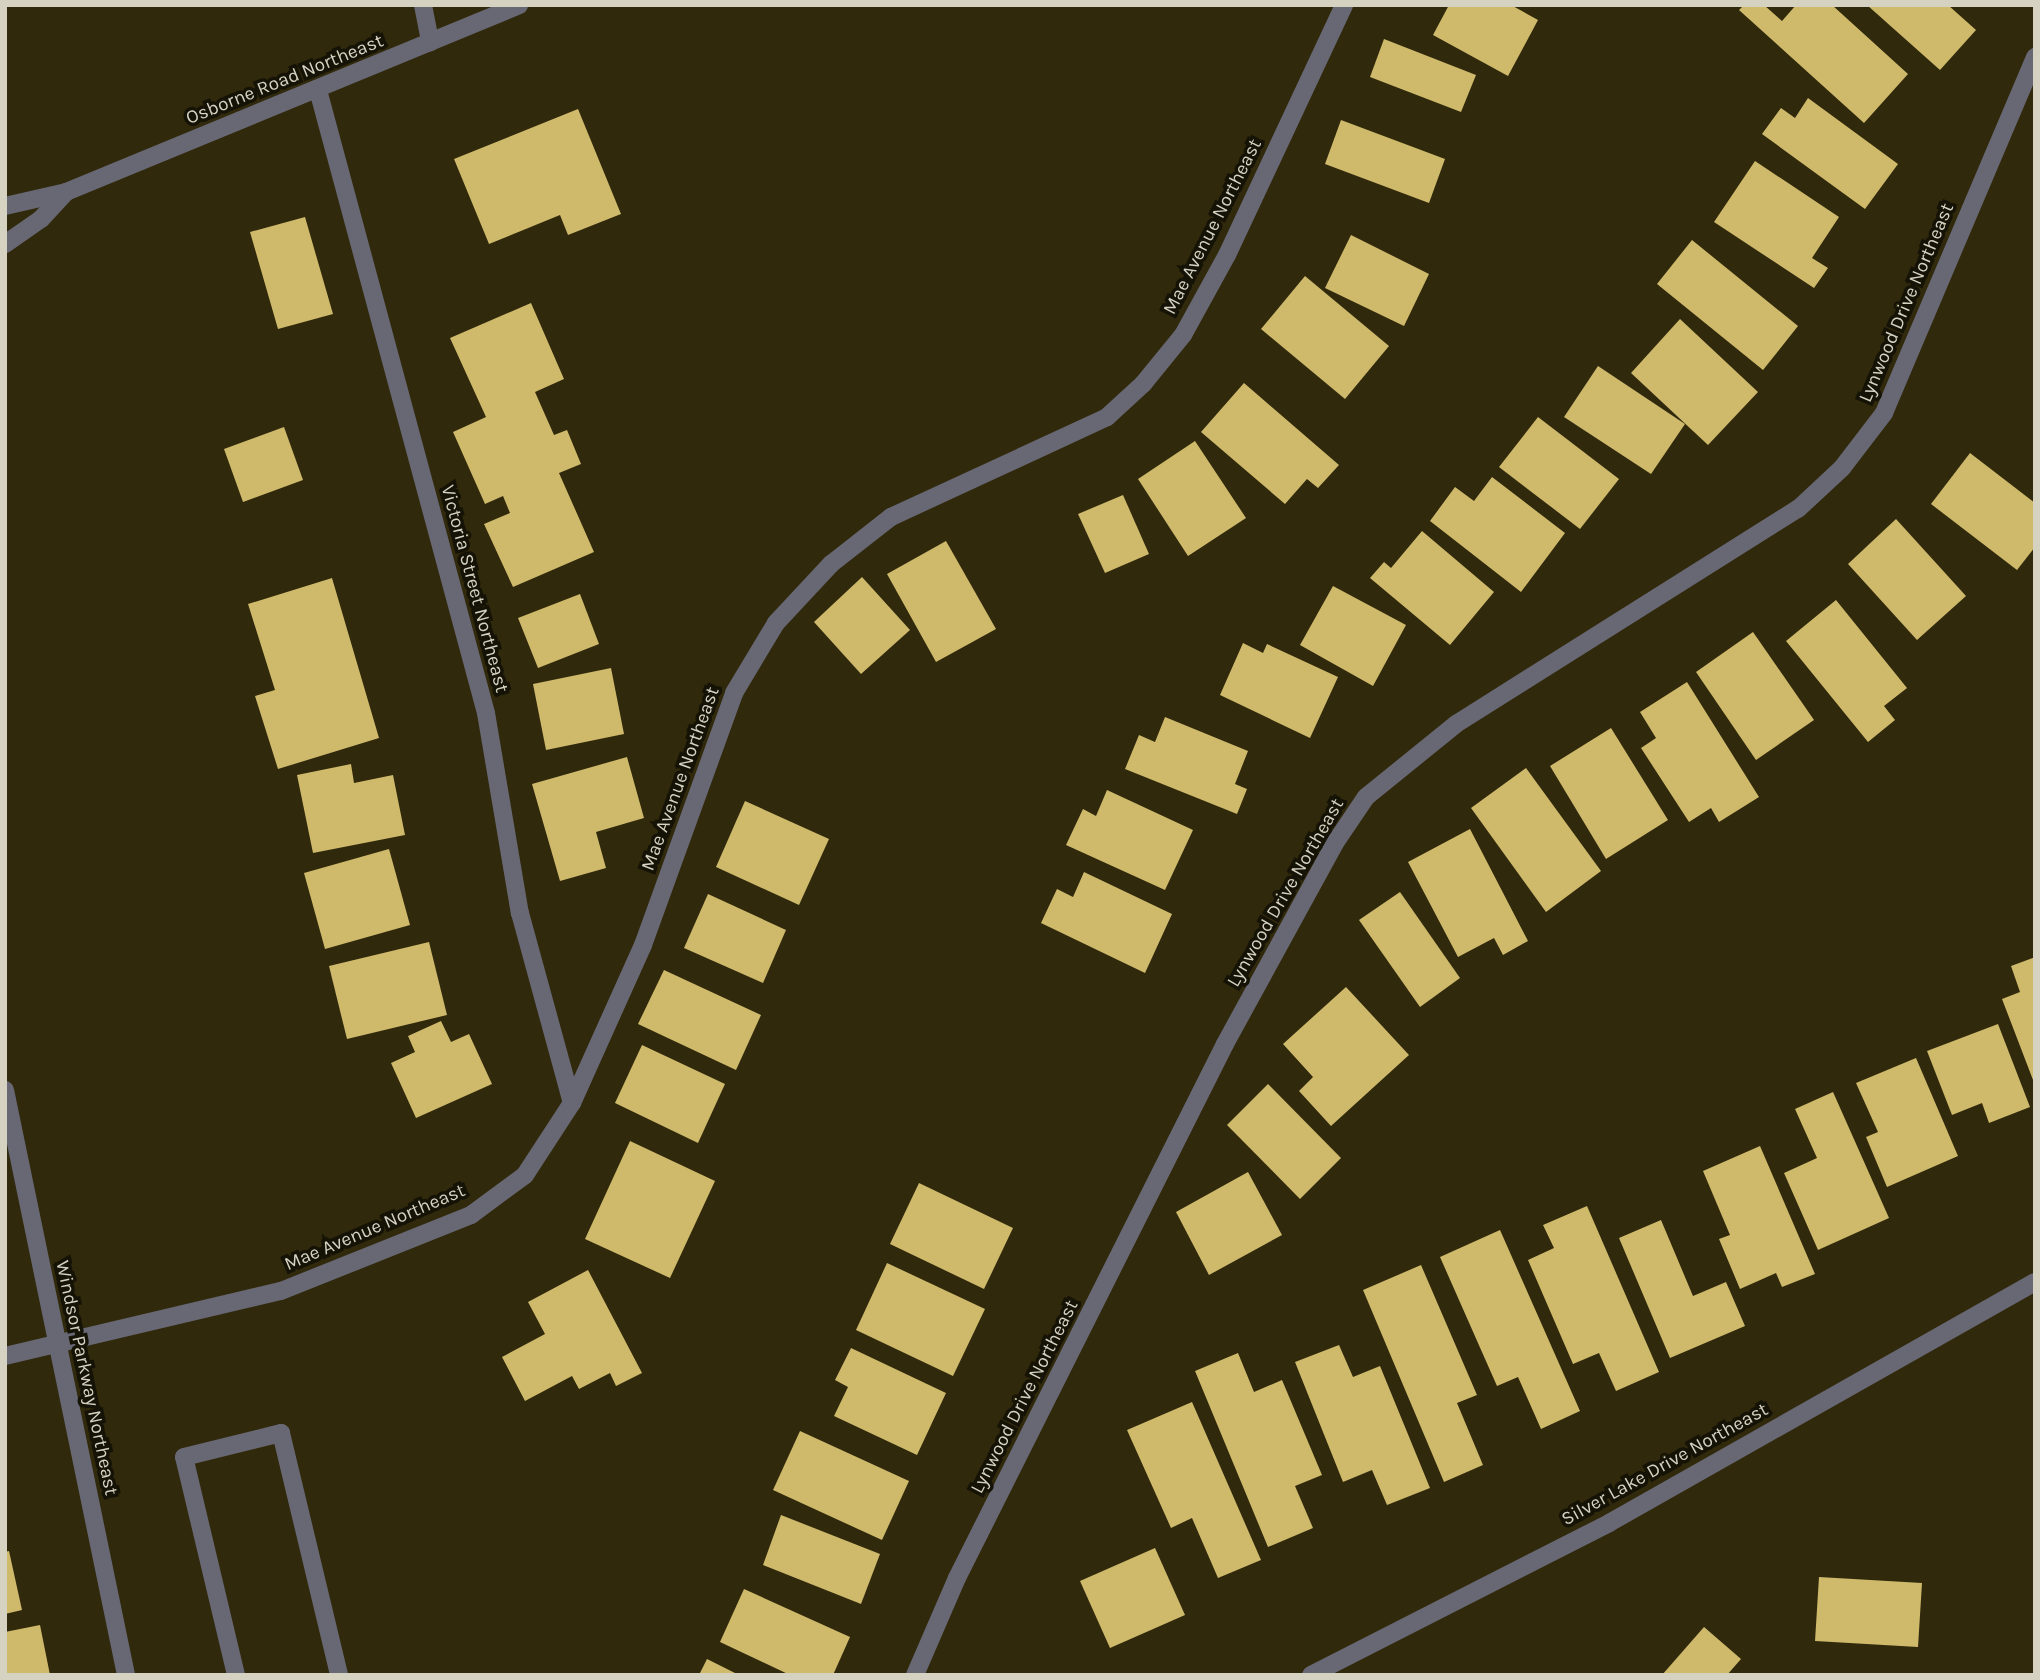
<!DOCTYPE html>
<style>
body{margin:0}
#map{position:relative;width:2040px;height:1680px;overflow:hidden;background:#31290c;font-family:Karla,sans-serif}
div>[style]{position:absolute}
.building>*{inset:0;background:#cfba6c}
.minor>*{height:18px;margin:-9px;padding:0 9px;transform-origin:9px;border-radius:9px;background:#686875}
span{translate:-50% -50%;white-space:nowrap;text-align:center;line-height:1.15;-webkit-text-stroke:7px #151206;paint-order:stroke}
.street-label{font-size:19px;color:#d6d2c1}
.frame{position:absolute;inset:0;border:7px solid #d6d2c1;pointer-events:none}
</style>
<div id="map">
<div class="building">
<div style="clip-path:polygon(1449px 5px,1511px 5px,1538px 20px,1508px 76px,1433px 35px)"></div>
<div style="clip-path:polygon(1744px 5px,1764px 5px,1782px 21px,1796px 5px,1832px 5px,1908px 74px,1864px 123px,1739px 10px)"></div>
<div style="clip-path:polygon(1867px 5px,1948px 5px,1976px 30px,1940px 70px)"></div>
<div style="clip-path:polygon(1384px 39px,1476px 75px,1461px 112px,1370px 77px)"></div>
<div style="clip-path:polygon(1808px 98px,1898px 164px,1865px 209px,1762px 134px,1781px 108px,1795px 118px)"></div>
<div style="clip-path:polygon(578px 109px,621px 214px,568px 235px,560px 215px,489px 244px,454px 159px)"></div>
<div style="clip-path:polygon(1341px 120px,1445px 159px,1429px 203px,1325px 164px)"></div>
<div style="clip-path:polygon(1755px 161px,1839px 217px,1812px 258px,1828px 268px,1814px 288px,1714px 222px)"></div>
<div style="clip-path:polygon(305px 217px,333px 314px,278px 329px,250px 232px)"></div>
<div style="clip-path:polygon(1351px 235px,1429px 274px,1404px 326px,1325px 288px)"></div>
<div style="clip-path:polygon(1692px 240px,1798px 326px,1763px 370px,1657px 284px)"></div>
<div style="clip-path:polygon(1305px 276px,1389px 346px,1345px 399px,1261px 329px)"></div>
<div style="clip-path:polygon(531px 303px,564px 379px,535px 392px,554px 435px,567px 430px,581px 464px,559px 473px,594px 552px,513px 587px,484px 524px,510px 513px,503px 496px,485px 504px,453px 432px,486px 417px,450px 338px)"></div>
<div style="clip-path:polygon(1680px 319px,1758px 392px,1708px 445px,1631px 373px)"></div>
<div style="clip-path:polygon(1598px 366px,1685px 424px,1651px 474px,1564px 417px)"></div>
<div style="clip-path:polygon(1244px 383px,1339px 465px,1318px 488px,1307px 479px,1285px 504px,1201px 432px)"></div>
<div style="clip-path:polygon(1538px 417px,1619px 479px,1580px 529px,1499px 467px)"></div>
<div style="clip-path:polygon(284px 427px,303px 480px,243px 502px,224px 449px)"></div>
<div style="clip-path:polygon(1195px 441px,1246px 518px,1188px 556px,1138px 479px)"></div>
<div style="clip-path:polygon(1970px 453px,2035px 503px,2035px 547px,2017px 570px,1931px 504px)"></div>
<div style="clip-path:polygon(1492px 477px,1565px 533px,1521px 592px,1430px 521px,1455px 487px,1474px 501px)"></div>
<div style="clip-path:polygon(1123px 495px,1149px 554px,1105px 573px,1078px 514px)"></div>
<div style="clip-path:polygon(1896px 519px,1966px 596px,1917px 640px,1848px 564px)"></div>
<div style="clip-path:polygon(1422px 531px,1494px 592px,1450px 645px,1370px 578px,1384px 562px,1391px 568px)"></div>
<div style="clip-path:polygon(946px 541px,996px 629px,936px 662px,887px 574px)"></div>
<div style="clip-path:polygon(862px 577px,910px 630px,861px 674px,814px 622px)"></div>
<div style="clip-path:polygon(332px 578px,379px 738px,278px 769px,255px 696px,275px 690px,248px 604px)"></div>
<div style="clip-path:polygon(1333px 586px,1406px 625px,1373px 686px,1300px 645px)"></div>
<div style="clip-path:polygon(580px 594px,599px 644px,538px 668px,518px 618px)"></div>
<div style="clip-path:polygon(1836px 600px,1907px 688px,1884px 706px,1895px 720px,1868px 742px,1786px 641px)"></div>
<div style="clip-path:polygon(1753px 632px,1814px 720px,1756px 760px,1696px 672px)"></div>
<div style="clip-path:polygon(1243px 643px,1263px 653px,1267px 644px,1338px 677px,1310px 738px,1220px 695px)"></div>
<div style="clip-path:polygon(611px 668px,624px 734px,546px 750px,533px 684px)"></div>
<div style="clip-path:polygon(1687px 682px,1759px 797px,1719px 822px,1711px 808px,1689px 822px,1641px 748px,1656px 738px,1640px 712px)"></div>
<div style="clip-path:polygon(1165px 717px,1248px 751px,1235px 784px,1247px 789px,1237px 814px,1125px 769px,1139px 735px,1155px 742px)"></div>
<div style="clip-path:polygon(1611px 728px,1668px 820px,1606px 859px,1550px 766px)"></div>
<div style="clip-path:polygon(627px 757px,644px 818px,596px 832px,606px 868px,560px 881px,532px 784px)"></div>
<div style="clip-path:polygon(351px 764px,354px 783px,393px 775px,405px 835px,313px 853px,297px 775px)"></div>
<div style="clip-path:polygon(1526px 768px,1601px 871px,1546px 912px,1471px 808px)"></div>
<div style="clip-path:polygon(1107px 790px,1193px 830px,1165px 890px,1066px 845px,1083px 809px,1096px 816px)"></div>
<div style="clip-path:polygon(745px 801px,829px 839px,799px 905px,716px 867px)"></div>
<div style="clip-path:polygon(1470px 829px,1528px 941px,1503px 955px,1494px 938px,1458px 957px,1408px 862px)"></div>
<div style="clip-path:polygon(389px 849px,410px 925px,325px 949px,304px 873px)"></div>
<div style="clip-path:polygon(1084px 872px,1172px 914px,1145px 973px,1041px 923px,1057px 889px,1073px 897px)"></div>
<div style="clip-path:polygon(1400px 892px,1460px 978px,1420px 1007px,1359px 920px)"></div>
<div style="clip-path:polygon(708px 894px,786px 930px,763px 983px,684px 948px)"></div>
<div style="clip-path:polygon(429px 942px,447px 1015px,347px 1039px,329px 966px)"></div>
<div style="clip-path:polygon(2035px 957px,2035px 1085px,2002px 999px,2020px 992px,2011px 966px)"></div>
<div style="clip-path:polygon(664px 970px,761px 1015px,736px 1070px,638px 1024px)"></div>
<div style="clip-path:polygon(1346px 987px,1409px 1055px,1331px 1126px,1299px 1091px,1313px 1077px,1283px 1044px)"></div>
<div style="clip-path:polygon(441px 1021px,451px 1042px,469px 1034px,492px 1084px,416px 1118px,391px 1063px,415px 1052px,408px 1036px)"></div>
<div style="clip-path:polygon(1998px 1024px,2030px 1107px,1989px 1123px,1982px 1103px,1952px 1115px,1927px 1051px)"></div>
<div style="clip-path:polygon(642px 1045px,725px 1084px,698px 1143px,615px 1103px)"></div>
<div style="clip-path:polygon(1916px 1058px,1958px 1156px,1887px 1187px,1866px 1137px,1878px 1132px,1856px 1083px)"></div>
<div style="clip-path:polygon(1268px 1084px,1341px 1158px,1300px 1199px,1227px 1125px)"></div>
<div style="clip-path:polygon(1833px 1092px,1889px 1218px,1818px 1250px,1784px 1173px,1817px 1158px,1795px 1109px)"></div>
<div style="clip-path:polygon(630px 1141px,715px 1181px,670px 1278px,585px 1239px)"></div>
<div style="clip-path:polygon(1760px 1146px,1815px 1274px,1782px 1287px,1776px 1273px,1740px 1289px,1719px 1239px,1730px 1235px,1703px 1171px)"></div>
<div style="clip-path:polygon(1248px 1172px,1282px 1235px,1209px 1275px,1176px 1212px)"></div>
<div style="clip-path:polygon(919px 1183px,1013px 1228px,984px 1289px,890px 1244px)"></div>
<div style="clip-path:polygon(1587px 1206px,1659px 1372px,1616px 1391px,1599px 1353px,1573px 1364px,1528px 1260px,1554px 1248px,1543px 1225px)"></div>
<div style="clip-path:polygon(1661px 1220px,1693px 1296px,1726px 1282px,1745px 1326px,1670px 1358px,1619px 1238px)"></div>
<div style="clip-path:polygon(1500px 1230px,1580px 1411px,1541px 1429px,1518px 1377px,1497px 1386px,1440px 1257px)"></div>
<div style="clip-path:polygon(887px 1263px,985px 1309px,953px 1376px,856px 1330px)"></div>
<div style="clip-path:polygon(1421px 1265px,1477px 1395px,1457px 1403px,1483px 1465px,1444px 1482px,1363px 1290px)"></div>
<div style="clip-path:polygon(588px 1270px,642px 1373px,616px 1386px,610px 1373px,579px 1389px,572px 1376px,525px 1401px,502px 1357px,545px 1334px,528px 1302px)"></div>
<div style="clip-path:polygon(1339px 1345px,1353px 1377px,1380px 1366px,1430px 1488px,1387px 1505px,1372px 1470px,1343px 1482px,1295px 1362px)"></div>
<div style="clip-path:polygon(851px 1348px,946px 1393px,917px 1455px,834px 1416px,848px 1387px,835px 1380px)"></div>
<div style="clip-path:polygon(1238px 1353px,1254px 1392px,1282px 1380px,1322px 1475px,1295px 1486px,1313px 1528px,1268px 1547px,1195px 1371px)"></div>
<div style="clip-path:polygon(1192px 1402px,1261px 1560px,1218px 1578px,1192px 1518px,1171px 1528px,1127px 1430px)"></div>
<div style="clip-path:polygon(800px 1431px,909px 1481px,882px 1540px,773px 1490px)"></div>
<div style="clip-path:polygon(781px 1515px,880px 1554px,861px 1604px,763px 1565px)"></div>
<div style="clip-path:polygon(1155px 1548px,1185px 1615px,1110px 1648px,1080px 1581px)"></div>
<div style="clip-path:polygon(9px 1551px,22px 1610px,5px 1614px,5px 1552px)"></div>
<div style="clip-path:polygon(1819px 1577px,1922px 1583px,1918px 1647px,1815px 1641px)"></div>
<div style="clip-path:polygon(744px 1589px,850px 1637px,833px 1675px,790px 1675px,720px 1642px)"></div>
<div style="clip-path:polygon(40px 1625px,50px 1675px,5px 1675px,5px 1632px)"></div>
<div style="clip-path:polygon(1704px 1627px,1741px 1659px,1727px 1675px,1662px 1675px)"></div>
<div style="clip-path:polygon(707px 1659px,739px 1675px,699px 1675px)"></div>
</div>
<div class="minor">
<div style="left:423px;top:5px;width:38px;rotate:79deg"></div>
<div style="left:318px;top:90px;width:645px;rotate:74.91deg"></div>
<div style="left:486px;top:713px;width:203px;rotate:80.4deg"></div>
<div style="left:520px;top:913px;width:197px;rotate:74.7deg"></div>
<div style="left:5px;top:206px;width:63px;rotate:-12.9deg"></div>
<div style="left:66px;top:192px;width:490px;rotate:-22.4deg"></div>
<div style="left:5px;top:244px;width:44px;rotate:-34.8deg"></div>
<div style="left:41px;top:219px;width:37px;rotate:-47deg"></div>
<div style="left:5px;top:1090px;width:597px;rotate:78.31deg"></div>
<div style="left:5px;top:1356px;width:284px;rotate:-13.3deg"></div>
<div style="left:281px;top:1291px;width:205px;rotate:-21.8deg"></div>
<div style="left:471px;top:1215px;width:67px;rotate:-36.5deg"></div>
<div style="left:525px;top:1175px;width:86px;rotate:-56.9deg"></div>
<div style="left:572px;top:1103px;width:173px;rotate:-65.8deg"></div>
<div style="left:643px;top:945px;width:268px;rotate:-70.1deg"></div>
<div style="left:734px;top:693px;width:82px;rotate:-59deg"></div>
<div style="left:776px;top:623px;width:81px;rotate:-47deg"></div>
<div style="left:831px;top:564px;width:76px;rotate:-38.1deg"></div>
<div style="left:891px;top:517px;width:238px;rotate:-24.8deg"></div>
<div style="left:1107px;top:417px;width:49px;rotate:-42.5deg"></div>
<div style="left:1143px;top:384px;width:63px;rotate:-50.8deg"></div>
<div style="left:1183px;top:335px;width:91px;rotate:-61.2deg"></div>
<div style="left:1227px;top:255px;width:276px;rotate:-64.9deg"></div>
<div style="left:236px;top:1675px;width:224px;rotate:-103.4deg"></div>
<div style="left:184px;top:1457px;width:100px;rotate:-13.9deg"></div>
<div style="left:281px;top:1433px;width:249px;rotate:76.5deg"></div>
<div style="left:915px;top:1675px;width:106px;rotate:-66.6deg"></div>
<div style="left:957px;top:1578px;width:597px;rotate:-63.35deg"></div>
<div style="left:1225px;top:1044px;width:229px;rotate:-61.3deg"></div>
<div style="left:1335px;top:843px;width:55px;rotate:-56deg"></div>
<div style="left:1366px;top:797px;width:116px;rotate:-39deg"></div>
<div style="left:1456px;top:724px;width:404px;rotate:-32.2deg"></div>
<div style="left:1798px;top:509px;width:60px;rotate:-43deg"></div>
<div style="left:1842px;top:468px;width:69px;rotate:-52.6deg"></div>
<div style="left:1884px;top:413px;width:387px;rotate:-67deg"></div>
<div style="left:1311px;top:1675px;width:335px;rotate:-27deg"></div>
<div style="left:1609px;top:1523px;width:489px;rotate:-29.5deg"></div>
</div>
<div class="street-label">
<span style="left:285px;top:80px;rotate:-22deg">Osborne Road Northeast</span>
<span style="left:1213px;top:227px;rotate:-63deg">Mae Avenue Northeast</span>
<span style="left:1907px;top:303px;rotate:-67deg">Lynwood Drive Northeast</span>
<span style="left:474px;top:589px;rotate:75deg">Victoria Street Northeast</span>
<span style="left:681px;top:779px;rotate:-70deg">Mae Avenue Northeast</span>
<span style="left:1286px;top:893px;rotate:-60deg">Lynwood Drive Northeast</span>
<span style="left:375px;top:1228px;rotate:-23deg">Mae Avenue Northeast</span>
<span style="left:86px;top:1378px;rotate:78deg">Windsor Parkway Northeast</span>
<span style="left:1025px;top:1397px;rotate:-63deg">Lynwood Drive Northeast</span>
<span style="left:1665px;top:1465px;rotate:-29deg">Silver Lake Drive Northeast</span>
</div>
<div class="frame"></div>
</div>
